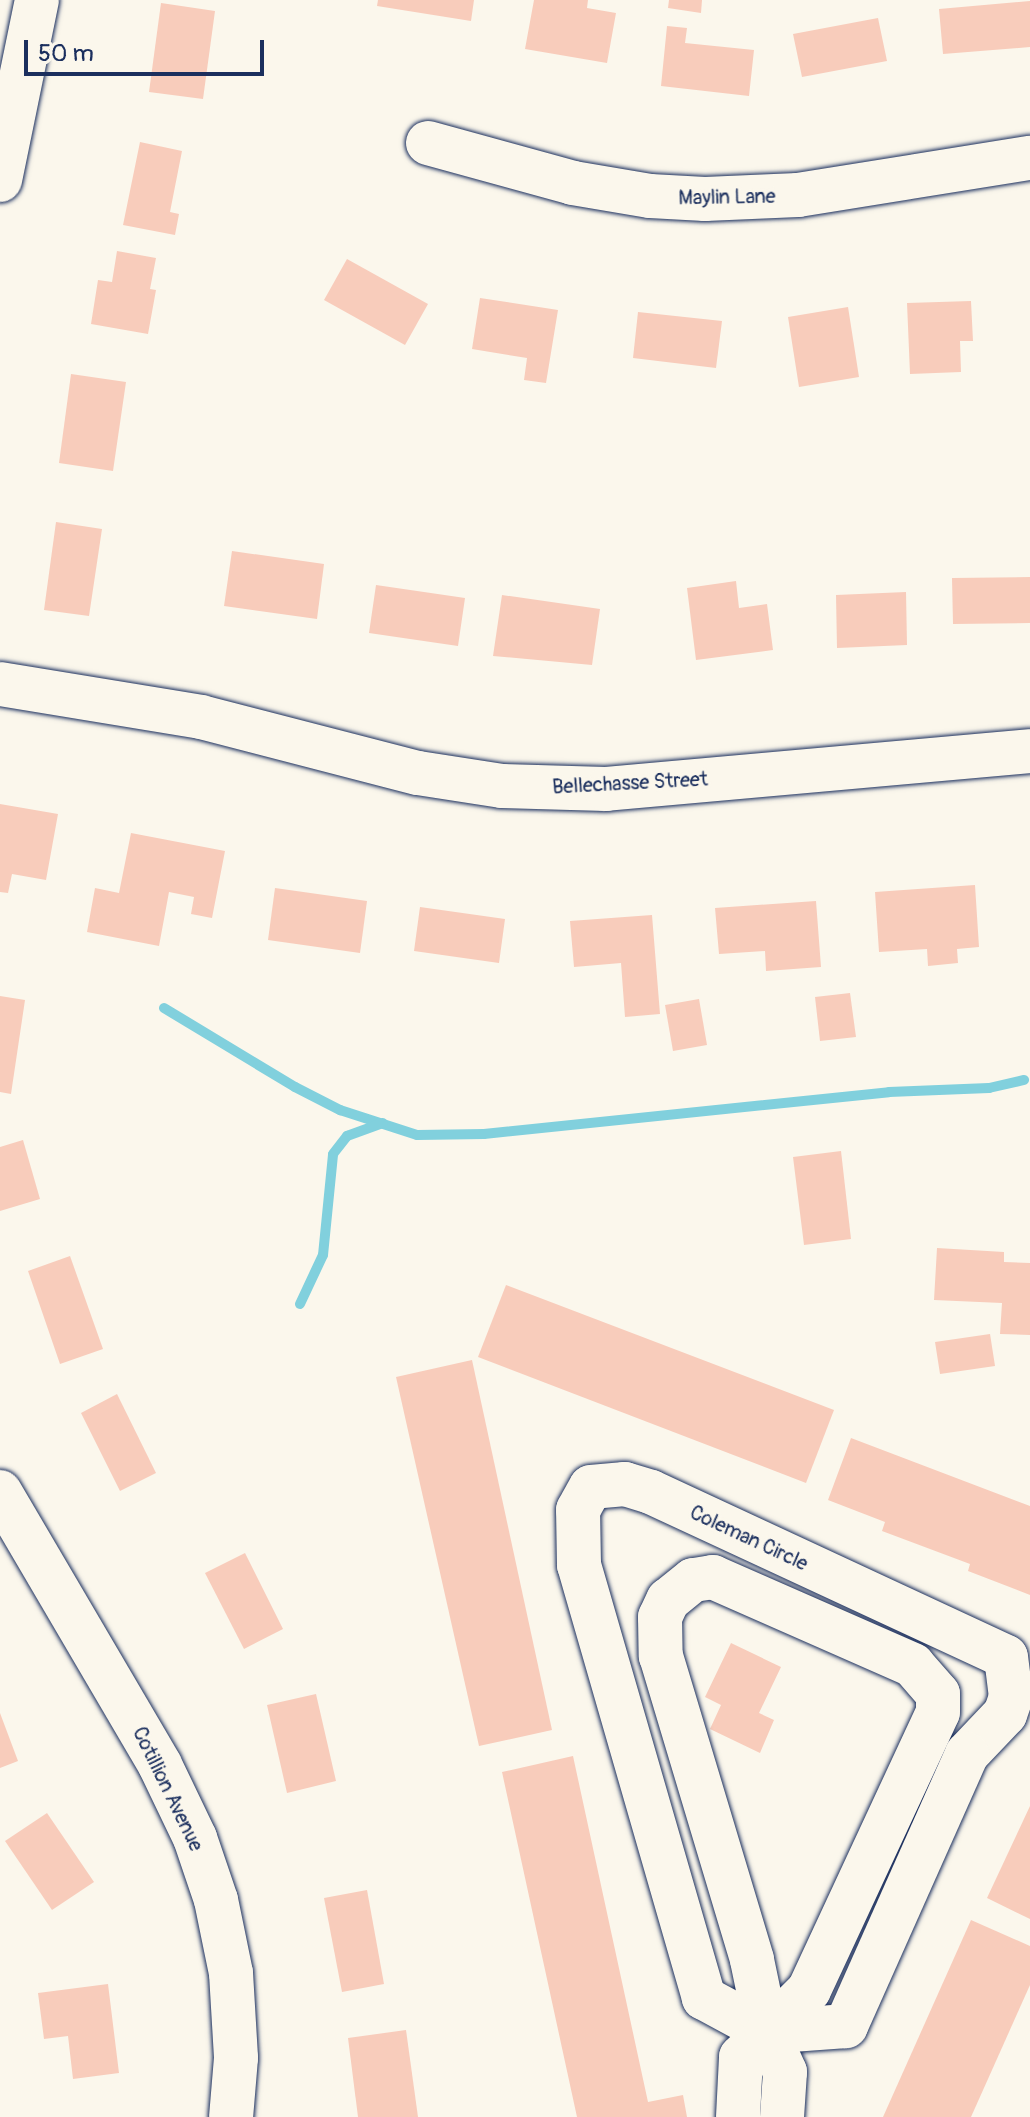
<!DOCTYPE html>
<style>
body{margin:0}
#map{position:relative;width:1030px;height:2117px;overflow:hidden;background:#fbf7ec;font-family:Pangolin,sans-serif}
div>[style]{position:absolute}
.stream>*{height:10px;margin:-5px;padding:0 5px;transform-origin:5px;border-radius:5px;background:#81d0dd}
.building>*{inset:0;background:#f8ccbb}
.roads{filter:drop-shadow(0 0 2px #1b2f5e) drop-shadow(0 0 2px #1b2f5e)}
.minor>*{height:44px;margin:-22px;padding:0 22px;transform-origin:22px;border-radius:22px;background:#fbf7ec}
span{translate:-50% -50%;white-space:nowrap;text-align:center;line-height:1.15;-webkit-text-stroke:6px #fbf7ec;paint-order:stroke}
.street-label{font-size:20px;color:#1b2f5e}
.scale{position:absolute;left:24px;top:40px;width:240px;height:36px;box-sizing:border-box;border:4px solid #1b2f5e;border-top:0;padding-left:10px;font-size:24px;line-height:28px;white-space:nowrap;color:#1b2f5e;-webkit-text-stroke:6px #fbf7ec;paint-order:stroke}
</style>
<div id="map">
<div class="stream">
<div style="left:164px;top:1008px;width:153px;rotate:31.1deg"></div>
<div style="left:295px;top:1087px;width:51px;rotate:27.1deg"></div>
<div style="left:340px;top:1110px;width:81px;rotate:18deg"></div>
<div style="left:417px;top:1135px;width:67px;rotate:-0.9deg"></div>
<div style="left:484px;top:1134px;width:407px;rotate:-5.9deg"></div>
<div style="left:889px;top:1092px;width:100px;rotate:-2.3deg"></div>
<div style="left:989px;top:1088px;width:36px;rotate:-13deg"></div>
<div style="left:300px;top:1304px;width:54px;rotate:-64.9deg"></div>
<div style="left:323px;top:1255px;width:101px;rotate:-84.3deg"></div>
<div style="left:333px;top:1154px;width:23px;rotate:-52deg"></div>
<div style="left:347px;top:1136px;width:38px;rotate:-20deg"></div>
</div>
<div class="building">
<div style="clip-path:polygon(378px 0,474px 0,471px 21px,377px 6px)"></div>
<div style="clip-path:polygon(534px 0,588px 0,587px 8px,616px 13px,607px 63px,525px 49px)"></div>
<div style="clip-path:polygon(669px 0,702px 0,701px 13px,668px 8px)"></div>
<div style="clip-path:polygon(1030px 1px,1030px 47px,943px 54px,939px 9px)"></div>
<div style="clip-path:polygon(161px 3px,215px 11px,203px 99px,149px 92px)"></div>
<div style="clip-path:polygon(878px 18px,887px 61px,802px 77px,793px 34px)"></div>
<div style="clip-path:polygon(667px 26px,687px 28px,685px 43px,754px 50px,749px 96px,661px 86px)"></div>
<div style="clip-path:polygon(140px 142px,182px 151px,170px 212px,179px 214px,175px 235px,123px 225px)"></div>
<div style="clip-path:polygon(117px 251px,156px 258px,150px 289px,156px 290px,148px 334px,91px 324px,98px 280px,112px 282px)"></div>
<div style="clip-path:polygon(347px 259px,428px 304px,405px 345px,324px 300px)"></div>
<div style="clip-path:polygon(480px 298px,558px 310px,546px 383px,524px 380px,527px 358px,472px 349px)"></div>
<div style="clip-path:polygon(971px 301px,973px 341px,960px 341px,961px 372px,910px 374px,907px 303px)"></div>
<div style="clip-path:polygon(848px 307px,859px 377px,799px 387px,788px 317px)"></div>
<div style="clip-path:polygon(638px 312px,722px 321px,716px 368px,633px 358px)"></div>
<div style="clip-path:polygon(71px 374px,126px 382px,113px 471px,59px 463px)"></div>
<div style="clip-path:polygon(56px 522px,102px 529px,89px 616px,44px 610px)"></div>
<div style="clip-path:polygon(232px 551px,324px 564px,317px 619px,224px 606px)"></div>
<div style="clip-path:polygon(1030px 577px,1030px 623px,953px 624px,952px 578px)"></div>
<div style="clip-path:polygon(736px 581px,739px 608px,767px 604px,773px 650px,696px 660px,687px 588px)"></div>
<div style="clip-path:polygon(376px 585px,465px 598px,458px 646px,369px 633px)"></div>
<div style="clip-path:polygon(906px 592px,907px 645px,837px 648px,836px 595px)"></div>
<div style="clip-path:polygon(502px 595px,600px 609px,592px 665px,493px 656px)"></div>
<div style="clip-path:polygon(0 804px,58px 814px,46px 880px,12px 874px,8px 893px,0 892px)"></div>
<div style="clip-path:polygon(131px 833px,225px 851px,212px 918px,191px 914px,194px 897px,169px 892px,159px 946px,87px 932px,95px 888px,119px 893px)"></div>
<div style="clip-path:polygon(975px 885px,979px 947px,957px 949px,958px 963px,928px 966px,927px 949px,879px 952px,875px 892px)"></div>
<div style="clip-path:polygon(275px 888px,367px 901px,360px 953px,268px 940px)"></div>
<div style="clip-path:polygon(816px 901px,821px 967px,766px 971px,765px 951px,719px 954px,715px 908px)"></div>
<div style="clip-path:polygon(420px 907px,505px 919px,499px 963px,414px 951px)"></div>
<div style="clip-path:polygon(652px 915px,660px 1014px,625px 1017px,621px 963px,574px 967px,570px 921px)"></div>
<div style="clip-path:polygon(850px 993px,856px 1037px,820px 1041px,815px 997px)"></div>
<div style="clip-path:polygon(0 996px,25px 1000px,11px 1094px,0 1092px)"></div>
<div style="clip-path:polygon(699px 999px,707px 1045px,673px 1051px,665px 1005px)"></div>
<div style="clip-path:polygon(23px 1140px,40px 1199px,0 1211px,0 1147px)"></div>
<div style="clip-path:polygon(841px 1151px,851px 1239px,804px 1245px,793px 1157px)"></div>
<div style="clip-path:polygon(937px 1248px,1004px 1252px,1004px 1262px,1030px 1263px,1030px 1335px,1000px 1334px,1002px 1303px,934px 1300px)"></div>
<div style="clip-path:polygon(70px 1256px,103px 1349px,60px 1364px,28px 1271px)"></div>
<div style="clip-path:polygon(506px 1285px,834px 1410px,806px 1483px,478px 1357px)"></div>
<div style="clip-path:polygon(990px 1334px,995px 1366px,940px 1374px,935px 1342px)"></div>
<div style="clip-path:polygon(472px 1360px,552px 1730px,479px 1746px,396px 1377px)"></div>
<div style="clip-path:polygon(117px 1394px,156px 1473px,120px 1491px,81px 1413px)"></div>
<div style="clip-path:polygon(851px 1438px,1030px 1506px,1030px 1595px,968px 1571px,970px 1564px,882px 1531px,885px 1522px,828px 1500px)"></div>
<div style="clip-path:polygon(245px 1553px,283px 1629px,244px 1649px,205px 1573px)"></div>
<div style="clip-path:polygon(731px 1643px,781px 1667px,759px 1713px,774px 1720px,760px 1753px,710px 1729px,721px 1705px,705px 1697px)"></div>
<div style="clip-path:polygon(316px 1694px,336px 1781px,287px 1793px,267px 1705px)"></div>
<div style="clip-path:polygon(0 1713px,18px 1761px,0 1768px)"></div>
<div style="clip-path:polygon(573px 1756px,648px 2102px,683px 2095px,687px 2117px,577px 2117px,502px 1772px)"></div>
<div style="clip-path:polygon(1030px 1806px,1030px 1919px,987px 1898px)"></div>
<div style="clip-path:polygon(47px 1813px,94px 1882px,52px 1910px,5px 1841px)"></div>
<div style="clip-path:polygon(367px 1890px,384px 1984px,342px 1992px,324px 1898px)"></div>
<div style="clip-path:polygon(971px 1920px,1030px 1946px,1030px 1985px,971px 2117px,883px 2117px)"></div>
<div style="clip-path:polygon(108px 1984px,119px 2073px,73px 2079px,68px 2036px,44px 2039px,38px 1993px)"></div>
<div style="clip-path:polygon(406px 2030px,418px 2117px,358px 2117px,348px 2038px)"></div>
</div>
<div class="roads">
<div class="minor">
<div style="left:428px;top:143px;width:150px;rotate:15.4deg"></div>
<div style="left:573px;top:183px;width:78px;rotate:9.6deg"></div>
<div style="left:650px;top:196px;width:55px;rotate:3.1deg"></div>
<div style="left:705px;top:199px;width:93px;rotate:-2.5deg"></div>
<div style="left:798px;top:195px;width:235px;rotate:-9.1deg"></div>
<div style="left:0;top:180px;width:184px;rotate:-78.4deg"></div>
<div style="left:0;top:684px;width:204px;rotate:9.3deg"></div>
<div style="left:201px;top:717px;width:224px;rotate:14.5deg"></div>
<div style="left:418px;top:773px;width:85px;rotate:8.8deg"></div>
<div style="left:502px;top:786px;width:104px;rotate:1.7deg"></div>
<div style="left:606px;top:789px;width:426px;rotate:-5.1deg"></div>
<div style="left:625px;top:1484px;width:27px;rotate:17deg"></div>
<div style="left:651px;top:1492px;width:391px;rotate:24.9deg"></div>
<div style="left:1006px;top:1657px;width:40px;rotate:82.9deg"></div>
<div style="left:1011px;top:1697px;width:18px;rotate:109deg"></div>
<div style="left:1005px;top:1714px;width:55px;rotate:133.5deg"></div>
<div style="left:967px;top:1754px;width:298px;rotate:114deg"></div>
<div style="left:846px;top:2026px;width:79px;rotate:175.7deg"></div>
<div style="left:767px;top:2032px;width:72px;rotate:-151.6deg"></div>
<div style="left:704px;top:1998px;width:451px;rotate:-106.1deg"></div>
<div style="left:579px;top:1565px;width:55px;rotate:-91deg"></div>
<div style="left:578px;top:1510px;width:26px;rotate:-61deg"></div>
<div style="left:591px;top:1487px;width:34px;rotate:-5deg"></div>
<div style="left:0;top:1492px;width:316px;rotate:59.6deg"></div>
<div style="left:160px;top:1765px;width:81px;rotate:64.4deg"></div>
<div style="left:195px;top:1838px;width:65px;rotate:71.3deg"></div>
<div style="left:216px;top:1900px;width:75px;rotate:78.4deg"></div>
<div style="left:231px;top:1973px;width:85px;rotate:86.6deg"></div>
<div style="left:236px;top:2058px;width:59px;rotate:94.8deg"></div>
<div style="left:738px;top:2117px;width:60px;rotate:-87.1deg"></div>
<div style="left:741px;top:2057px;width:36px;rotate:-44deg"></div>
<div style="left:767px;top:2032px;width:59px;rotate:-45deg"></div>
<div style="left:809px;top:1990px;width:306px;rotate:-65.1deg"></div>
<div style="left:938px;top:1712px;width:18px;rotate:-90deg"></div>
<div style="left:938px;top:1694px;width:38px;rotate:-131deg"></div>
<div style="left:913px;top:1665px;width:219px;rotate:-156.3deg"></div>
<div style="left:713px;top:1577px;width:20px;rotate:171deg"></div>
<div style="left:693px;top:1580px;width:32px;rotate:141deg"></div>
<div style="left:668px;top:1600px;width:19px;rotate:115deg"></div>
<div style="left:660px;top:1617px;width:39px;rotate:89deg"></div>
<div style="left:661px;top:1656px;width:317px;rotate:73.3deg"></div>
<div style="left:752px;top:1960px;width:74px;rotate:78.2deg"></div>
<div style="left:767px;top:2032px;width:44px;rotate:65.8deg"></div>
<div style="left:785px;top:2072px;width:45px;rotate:93.8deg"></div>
</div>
</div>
<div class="street-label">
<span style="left:727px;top:197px;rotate:-1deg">Maylin Lane</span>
<span style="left:630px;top:783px;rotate:-3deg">Bellechasse Street</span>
<span style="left:749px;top:1538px;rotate:25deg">Coleman Circle</span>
<span style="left:168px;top:1789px;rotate:64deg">Cotillion Avenue</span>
</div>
<div class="scale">50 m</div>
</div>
